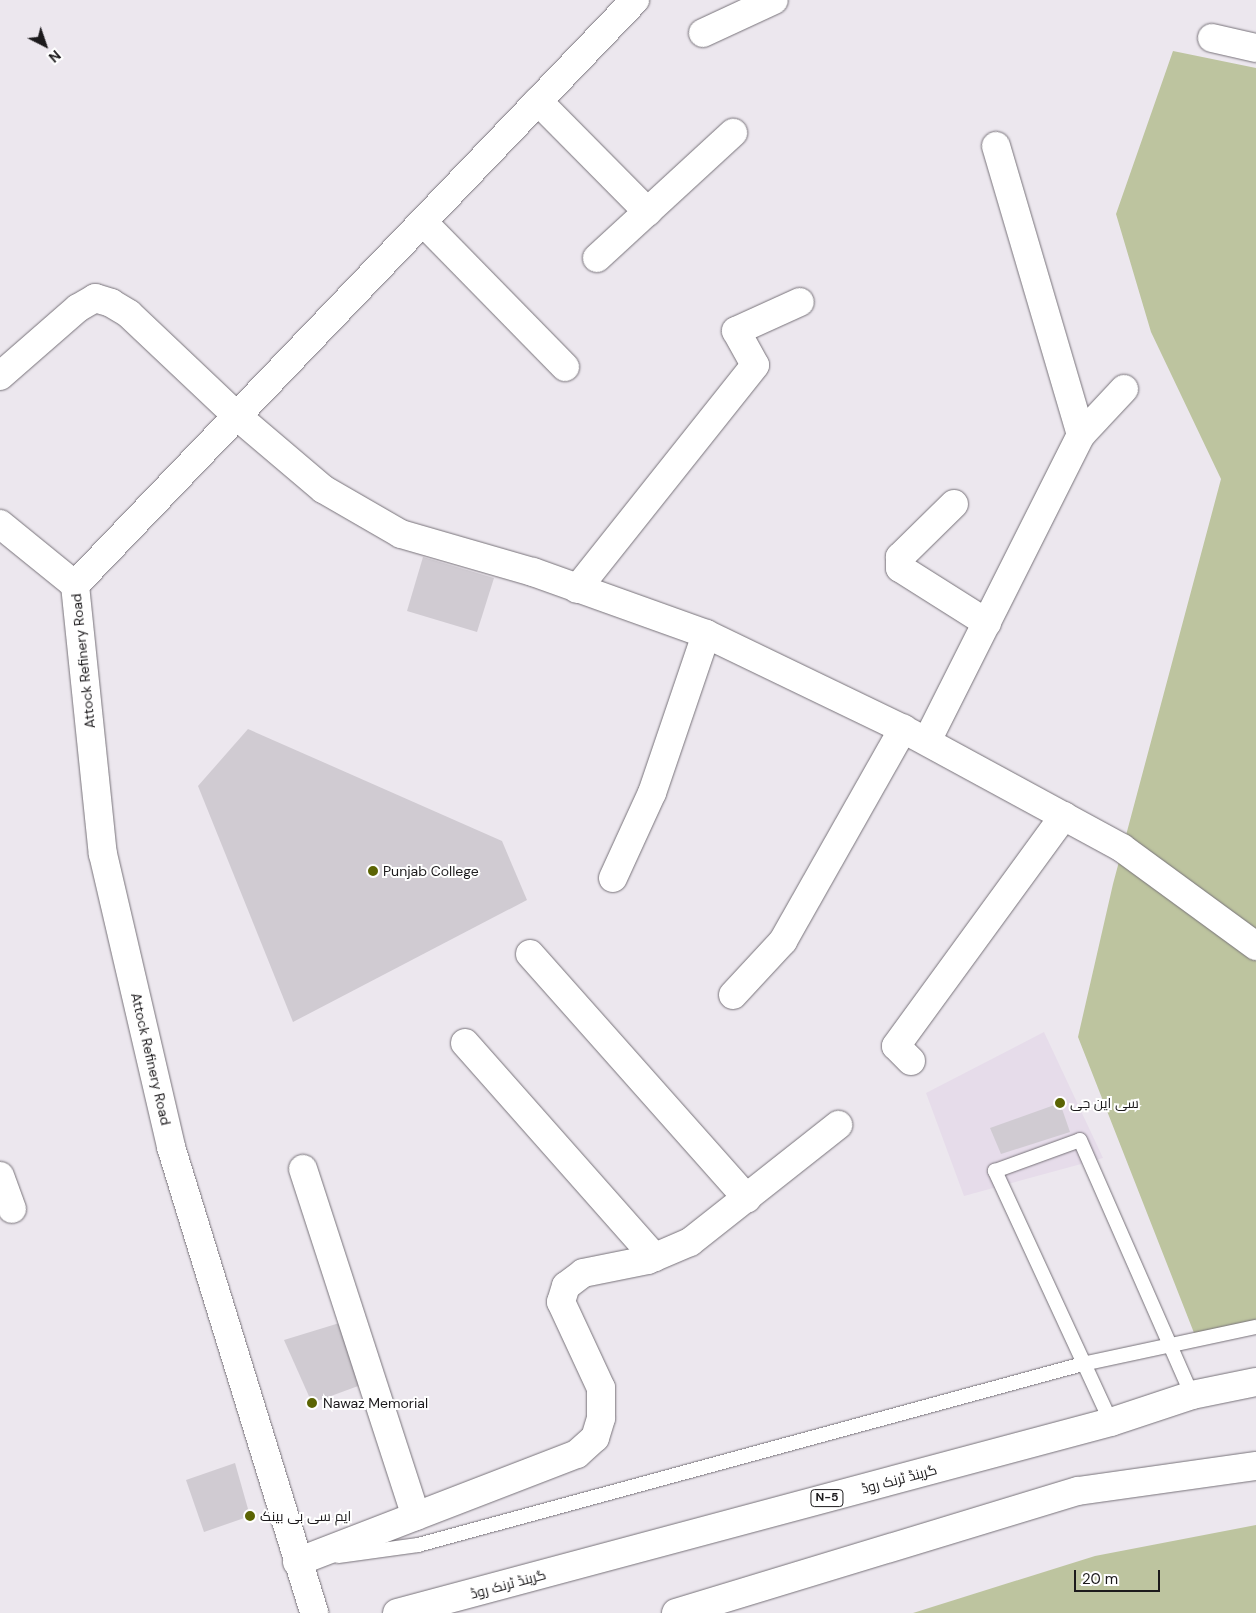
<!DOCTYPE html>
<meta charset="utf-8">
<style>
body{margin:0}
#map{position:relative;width:1256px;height:1613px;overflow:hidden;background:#ece7ee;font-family:"DM Sans",Cairo,sans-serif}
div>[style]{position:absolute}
.built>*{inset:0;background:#e6dcea}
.green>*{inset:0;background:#bdc49f}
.building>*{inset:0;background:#d0cbd2}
.roads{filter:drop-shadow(0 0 1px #777279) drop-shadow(0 0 1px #777279)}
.lane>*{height:14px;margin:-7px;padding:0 7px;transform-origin:7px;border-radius:7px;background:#fff}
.street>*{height:28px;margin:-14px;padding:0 14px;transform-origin:14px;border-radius:14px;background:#fff}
.secondary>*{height:28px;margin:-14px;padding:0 14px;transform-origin:14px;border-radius:14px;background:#fff}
.highway>*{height:28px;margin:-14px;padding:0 14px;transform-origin:14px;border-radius:14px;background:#fff}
.dots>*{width:14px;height:14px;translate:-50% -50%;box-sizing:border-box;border:2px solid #fff;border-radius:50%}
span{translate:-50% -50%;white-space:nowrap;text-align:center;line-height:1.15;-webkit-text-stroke:4px #fff;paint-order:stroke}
.shield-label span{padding:1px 4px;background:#fff;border:1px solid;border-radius:4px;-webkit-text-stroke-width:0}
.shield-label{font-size:12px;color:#1c1a1c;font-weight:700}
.street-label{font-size:14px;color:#1c1a1c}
.poi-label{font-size:14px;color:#1c1a1c}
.left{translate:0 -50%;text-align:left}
.north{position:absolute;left:20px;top:20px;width:50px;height:50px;-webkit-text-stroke:4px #fff;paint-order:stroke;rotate:139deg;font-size:14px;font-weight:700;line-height:20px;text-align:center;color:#1c1a1c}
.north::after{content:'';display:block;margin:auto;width:18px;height:22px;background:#1c1a1c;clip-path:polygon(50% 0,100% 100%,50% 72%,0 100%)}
.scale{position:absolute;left:1074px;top:1570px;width:86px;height:22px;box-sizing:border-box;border:2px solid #1c1a1c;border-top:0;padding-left:6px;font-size:15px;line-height:18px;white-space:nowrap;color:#1c1a1c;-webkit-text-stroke:4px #fff;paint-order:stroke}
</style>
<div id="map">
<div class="built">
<div style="clip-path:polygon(1044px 1032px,1103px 1158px,964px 1196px,926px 1093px)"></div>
</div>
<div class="green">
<div style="clip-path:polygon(1173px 51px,1256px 68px,1256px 1326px,1196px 1338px,1078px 1037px,1113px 884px,1221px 479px,1151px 332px,1116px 214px)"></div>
<div style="clip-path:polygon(1256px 1525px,1256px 1613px,913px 1613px,1095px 1556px)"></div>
</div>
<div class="building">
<div style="clip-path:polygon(423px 557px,494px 578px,477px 632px,407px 611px)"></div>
<div style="clip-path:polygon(248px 729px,502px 841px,527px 900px,293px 1022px,198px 786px)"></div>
<div style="clip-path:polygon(1060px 1103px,1070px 1132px,1001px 1154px,990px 1128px)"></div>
<div style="clip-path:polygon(346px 1321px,369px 1382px,312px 1403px,284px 1340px)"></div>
<div style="clip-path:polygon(235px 1463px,250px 1516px,204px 1532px,186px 1480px)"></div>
</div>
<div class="roads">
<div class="lane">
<div style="left:1111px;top:1422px;width:277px;rotate:-114.8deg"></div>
<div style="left:995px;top:1171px;width:90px;rotate:-20deg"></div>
<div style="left:1080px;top:1140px;width:279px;rotate:66.3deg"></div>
<div style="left:338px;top:1556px;width:81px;rotate:-7.8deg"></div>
<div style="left:418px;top:1545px;width:689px;rotate:-15.23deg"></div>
<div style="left:1083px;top:1364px;width:177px;rotate:-12.1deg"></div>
</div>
<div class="street">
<div style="left:703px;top:33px;width:78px;rotate:-24.9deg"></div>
<div style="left:1212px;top:38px;width:45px;rotate:12.8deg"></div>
<div style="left:538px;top:101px;width:156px;rotate:45.3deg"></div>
<div style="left:996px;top:146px;width:301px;rotate:73.6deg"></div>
<div style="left:423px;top:222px;width:203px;rotate:45.6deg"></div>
<div style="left:597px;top:258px;width:185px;rotate:-42.6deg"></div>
<div style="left:0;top:376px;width:103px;rotate:-41.1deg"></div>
<div style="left:78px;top:308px;width:20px;rotate:-30deg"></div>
<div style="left:95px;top:298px;width:17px;rotate:17deg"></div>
<div style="left:111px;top:303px;width:21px;rotate:31deg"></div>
<div style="left:129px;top:314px;width:149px;rotate:43.4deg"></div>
<div style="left:237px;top:416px;width:113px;rotate:40.3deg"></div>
<div style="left:323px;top:489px;width:90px;rotate:30deg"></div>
<div style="left:401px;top:534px;width:137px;rotate:16.1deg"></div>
<div style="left:533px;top:572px;width:184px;rotate:19.7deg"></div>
<div style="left:706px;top:634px;width:219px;rotate:25.7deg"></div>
<div style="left:903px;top:729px;width:249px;rotate:28.5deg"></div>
<div style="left:1122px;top:848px;width:166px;rotate:36.2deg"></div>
<div style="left:954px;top:504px;width:76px;rotate:135.5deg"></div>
<div style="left:900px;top:557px;width:11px;rotate:90deg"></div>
<div style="left:900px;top:568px;width:103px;rotate:32.3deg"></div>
<div style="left:75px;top:585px;width:810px;rotate:-46.25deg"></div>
<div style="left:577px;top:589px;width:286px;rotate:-51.5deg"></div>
<div style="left:755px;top:365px;width:39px;rotate:-119deg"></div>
<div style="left:736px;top:331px;width:70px;rotate:-24.4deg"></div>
<div style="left:927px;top:741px;width:343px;rotate:-63.3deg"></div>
<div style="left:1081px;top:435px;width:63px;rotate:-46.9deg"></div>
<div style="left:613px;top:878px;width:94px;rotate:-65.4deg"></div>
<div style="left:652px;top:793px;width:168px;rotate:-71.2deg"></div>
<div style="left:530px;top:954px;width:327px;rotate:48.4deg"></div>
<div style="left:733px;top:995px;width:74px;rotate:-47.2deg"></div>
<div style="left:783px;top:941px;width:244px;rotate:-60.5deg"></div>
<div style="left:465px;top:1043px;width:286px;rotate:48.5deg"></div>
<div style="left:911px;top:1061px;width:21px;rotate:-135deg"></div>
<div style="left:896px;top:1046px;width:285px;rotate:-53.9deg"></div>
<div style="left:303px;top:1169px;width:365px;rotate:72deg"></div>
<div style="left:0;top:1176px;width:35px;rotate:70deg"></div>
<div style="left:297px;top:1562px;width:300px;rotate:-21.1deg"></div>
<div style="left:577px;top:1454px;width:24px;rotate:-42deg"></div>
<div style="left:595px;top:1438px;width:21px;rotate:-73deg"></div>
<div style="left:601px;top:1418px;width:30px;rotate:-90deg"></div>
<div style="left:601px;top:1388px;width:95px;rotate:-114.9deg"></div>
<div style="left:561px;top:1302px;width:17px;rotate:-73deg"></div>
<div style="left:566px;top:1286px;width:21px;rotate:-37deg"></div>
<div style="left:583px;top:1273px;width:66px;rotate:-11.3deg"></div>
<div style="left:648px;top:1260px;width:46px;rotate:-23.2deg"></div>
<div style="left:690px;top:1242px;width:189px;rotate:-38.3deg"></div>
</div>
<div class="secondary">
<div style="left:0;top:524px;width:97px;rotate:39.1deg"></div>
<div style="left:75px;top:585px;width:270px;rotate:84.1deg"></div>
<div style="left:103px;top:854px;width:301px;rotate:76.9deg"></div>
<div style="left:171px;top:1147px;width:487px;rotate:72.9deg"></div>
</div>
<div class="highway">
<div style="left:397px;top:1613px;width:739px;rotate:-14.98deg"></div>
<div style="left:1111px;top:1422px;width:85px;rotate:-18.4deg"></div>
<div style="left:1192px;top:1395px;width:65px;rotate:-11.5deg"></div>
<div style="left:676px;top:1613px;width:420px;rotate:-16.9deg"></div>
<div style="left:1078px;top:1491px;width:180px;rotate:-8deg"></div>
</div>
</div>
<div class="dots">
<div style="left:373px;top:871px;background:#5b6403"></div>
<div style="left:1060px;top:1103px;background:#5b6403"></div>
<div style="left:312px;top:1403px;background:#5b6403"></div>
<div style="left:250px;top:1516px;background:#5b6403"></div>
</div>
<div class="shield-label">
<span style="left:827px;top:1498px">N-5</span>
</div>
<div class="street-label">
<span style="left:83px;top:661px;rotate:-96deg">Attock Refinery Road</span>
<span style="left:151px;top:1059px;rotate:77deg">Attock Refinery Road</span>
<span style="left:899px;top:1479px;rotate:-15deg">گرینڈ ٹرنک روڈ</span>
<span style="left:508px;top:1584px;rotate:-15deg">گرینڈ ٹرنک روڈ</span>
</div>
<div class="poi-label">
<span class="left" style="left:383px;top:871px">Punjab College</span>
<span class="left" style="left:1070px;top:1103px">سی این جی</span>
<span class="left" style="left:323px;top:1403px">Nawaz Memorial</span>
<span class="left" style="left:260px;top:1516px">ایم سی بی بینک</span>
</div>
<div class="north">N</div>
<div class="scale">20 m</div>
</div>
